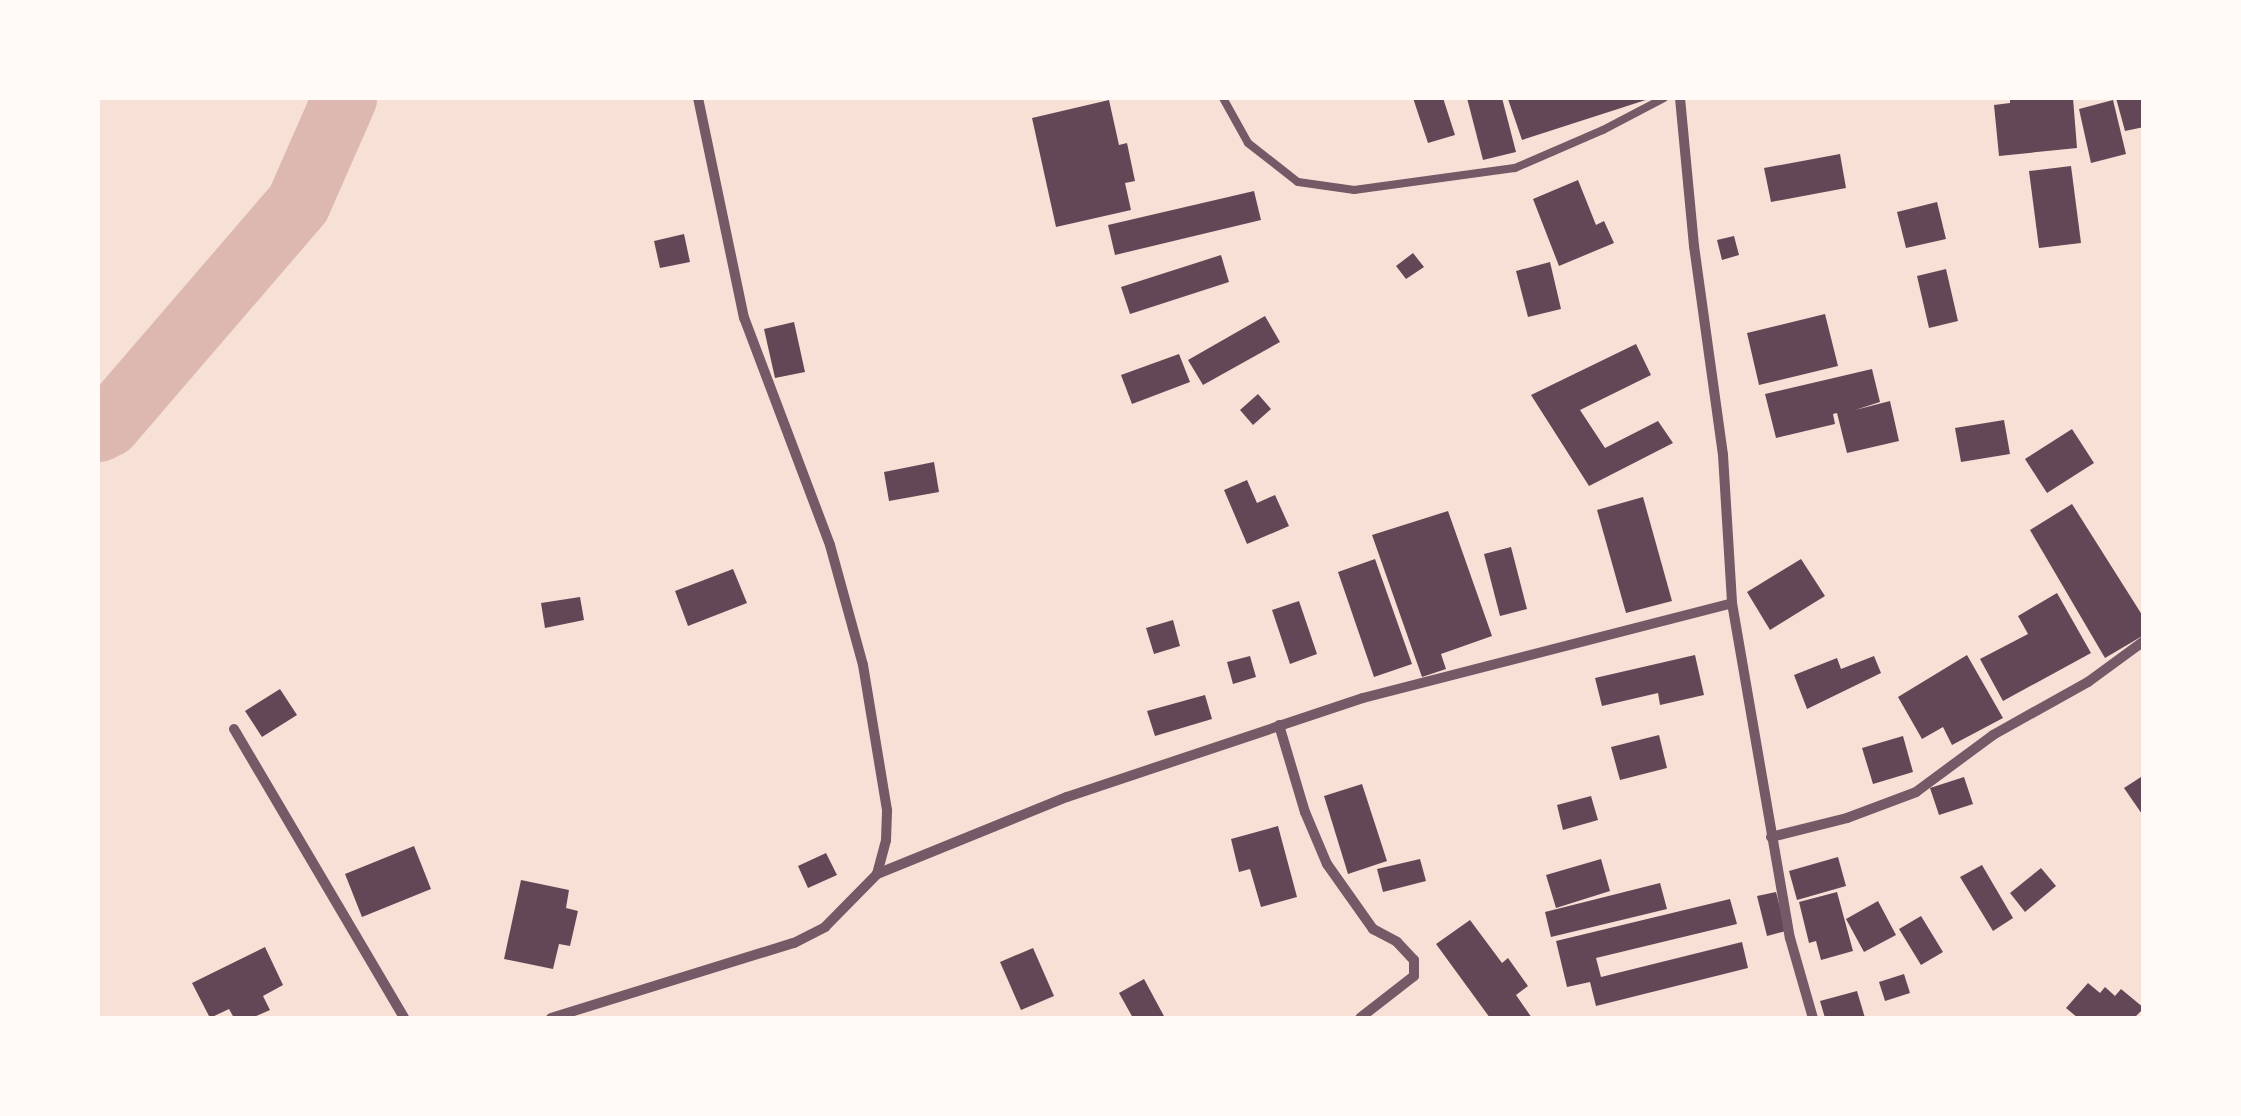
<!DOCTYPE html>
<style>
body{margin:0}
#map{position:relative;width:2241px;height:1116px;overflow:hidden;background:#f7e1d7;font-family:Figtree,sans-serif}
div>[style]{position:absolute}
.river>*{height:65px;margin:-32.5px;padding:0 32.5px;transform-origin:32.5px;border-radius:32.5px;background:#dcb8b0}
.building>*{inset:0;background:#644757}
.service>*{height:8px;margin:-4px;padding:0 4px;transform-origin:4px;border-radius:4px;background:#755966}
.minor>*{height:10px;margin:-5px;padding:0 5px;transform-origin:5px;border-radius:5px;background:#755966}
span{translate:-50% -50%;white-space:nowrap;text-align:center;line-height:1.15;-webkit-text-stroke:8px #fffaf5;paint-order:stroke}
.frame{position:absolute;inset:0;border:100px solid #fffaf5;pointer-events:none}
</style>
<div id="map">
<div class="river">
<div style="left:98px;top:429px;width:11px;rotate:-27deg"></div>
<div style="left:108px;top:424px;width:291px;rotate:-49.3deg"></div>
<div style="left:298px;top:203px;width:115px;rotate:-66.3deg"></div>
</div>
<div class="building">
<div style="clip-path:polygon(1413px 98px,1443px 98px,1455px 135px,1428px 143px)"></div>
<div style="clip-path:polygon(1467px 98px,1502px 98px,1516px 152px,1483px 160px)"></div>
<div style="clip-path:polygon(1512px 98px,1652px 98px,1522px 140px,1508px 99px)"></div>
<div style="clip-path:polygon(2010px 98px,2073px 98px,2077px 148px,1999px 156px,1994px 105px,2010px 103px)"></div>
<div style="clip-path:polygon(2116px 98px,2144px 98px,2144px 127px,2125px 131px)"></div>
<div style="clip-path:polygon(1109px 100px,1119px 145px,1127px 143px,1135px 181px,1125px 183px,1131px 210px,1056px 227px,1032px 118px)"></div>
<div style="clip-path:polygon(2113px 100px,2126px 154px,2091px 163px,2079px 109px)"></div>
<div style="clip-path:polygon(1840px 154px,1846px 188px,1771px 202px,1764px 168px)"></div>
<div style="clip-path:polygon(2071px 166px,2081px 243px,2039px 248px,2029px 171px)"></div>
<div style="clip-path:polygon(1578px 180px,1596px 225px,1604px 221px,1614px 243px,1559px 266px,1533px 199px)"></div>
<div style="clip-path:polygon(1254px 191px,1261px 220px,1115px 255px,1108px 225px)"></div>
<div style="clip-path:polygon(1937px 202px,1946px 239px,1906px 248px,1897px 212px)"></div>
<div style="clip-path:polygon(684px 234px,690px 262px,660px 268px,654px 241px)"></div>
<div style="clip-path:polygon(1734px 236px,1739px 255px,1722px 260px,1717px 240px)"></div>
<div style="clip-path:polygon(1413px 253px,1424px 267px,1406px 279px,1396px 266px)"></div>
<div style="clip-path:polygon(1221px 255px,1229px 282px,1130px 314px,1121px 287px)"></div>
<div style="clip-path:polygon(1550px 262px,1561px 309px,1528px 317px,1516px 271px)"></div>
<div style="clip-path:polygon(1946px 269px,1958px 321px,1929px 328px,1917px 276px)"></div>
<div style="clip-path:polygon(1825px 314px,1838px 366px,1759px 385px,1747px 333px)"></div>
<div style="clip-path:polygon(1265px 316px,1280px 342px,1203px 385px,1188px 360px)"></div>
<div style="clip-path:polygon(794px 322px,805px 372px,775px 378px,764px 329px)"></div>
<div style="clip-path:polygon(1636px 344px,1651px 375px,1580px 410px,1605px 448px,1658px 421px,1673px 443px,1589px 486px,1531px 395px)"></div>
<div style="clip-path:polygon(1179px 354px,1190px 382px,1132px 404px,1121px 375px)"></div>
<div style="clip-path:polygon(1872px 369px,1880px 402px,1855px 410px,1890px 401px,1899px 441px,1847px 453px,1837px 413px,1833px 414px,1835px 424px,1776px 438px,1765px 394px)"></div>
<div style="clip-path:polygon(1258px 394px,1271px 409px,1253px 425px,1240px 410px)"></div>
<div style="clip-path:polygon(2004px 420px,2010px 454px,1961px 462px,1955px 428px)"></div>
<div style="clip-path:polygon(2072px 429px,2094px 463px,2047px 493px,2025px 459px)"></div>
<div style="clip-path:polygon(934px 462px,939px 492px,889px 501px,884px 472px)"></div>
<div style="clip-path:polygon(1247px 480px,1257px 503px,1275px 495px,1289px 526px,1247px 544px,1224px 490px)"></div>
<div style="clip-path:polygon(1643px 497px,1672px 601px,1626px 613px,1597px 510px)"></div>
<div style="clip-path:polygon(2072px 504px,2144px 618px,2144px 635px,2105px 658px,2030px 530px)"></div>
<div style="clip-path:polygon(1448px 511px,1492px 636px,1441px 654px,1446px 669px,1422px 677px,1372px 535px)"></div>
<div style="clip-path:polygon(1511px 547px,1527px 609px,1500px 616px,1484px 554px)"></div>
<div style="clip-path:polygon(1375px 559px,1412px 664px,1374px 677px,1338px 572px)"></div>
<div style="clip-path:polygon(1801px 559px,1825px 596px,1770px 630px,1747px 592px)"></div>
<div style="clip-path:polygon(733px 569px,747px 603px,688px 626px,675px 591px)"></div>
<div style="clip-path:polygon(2057px 593px,2091px 653px,2003px 701px,1980px 659px,2028px 634px,2018px 616px)"></div>
<div style="clip-path:polygon(580px 597px,584px 620px,545px 628px,541px 603px)"></div>
<div style="clip-path:polygon(1299px 601px,1317px 654px,1290px 664px,1272px 610px)"></div>
<div style="clip-path:polygon(1173px 620px,1180px 646px,1154px 654px,1146px 628px)"></div>
<div style="clip-path:polygon(1695px 655px,1704px 695px,1660px 705px,1658px 693px,1602px 706px,1595px 678px)"></div>
<div style="clip-path:polygon(1967px 655px,2003px 718px,1952px 745px,1943px 727px,1922px 739px,1898px 697px)"></div>
<div style="clip-path:polygon(1250px 656px,1256px 677px,1233px 684px,1227px 662px)"></div>
<div style="clip-path:polygon(1874px 656px,1881px 673px,1807px 709px,1794px 675px,1837px 658px,1841px 669px)"></div>
<div style="clip-path:polygon(280px 689px,297px 715px,262px 737px,245px 711px)"></div>
<div style="clip-path:polygon(1205px 695px,1212px 719px,1155px 736px,1147px 711px)"></div>
<div style="clip-path:polygon(1659px 735px,1667px 768px,1620px 780px,1611px 747px)"></div>
<div style="clip-path:polygon(1903px 736px,1913px 772px,1873px 784px,1862px 748px)"></div>
<div style="clip-path:polygon(2144px 775px,2144px 817px,2124px 788px)"></div>
<div style="clip-path:polygon(1964px 777px,1973px 804px,1939px 815px,1930px 788px)"></div>
<div style="clip-path:polygon(1362px 784px,1387px 861px,1348px 874px,1324px 796px)"></div>
<div style="clip-path:polygon(1591px 796px,1598px 820px,1563px 830px,1557px 805px)"></div>
<div style="clip-path:polygon(1278px 826px,1297px 897px,1261px 907px,1250px 869px,1239px 872px,1231px 839px)"></div>
<div style="clip-path:polygon(414px 846px,431px 889px,362px 917px,345px 874px)"></div>
<div style="clip-path:polygon(826px 853px,837px 875px,808px 888px,798px 866px)"></div>
<div style="clip-path:polygon(1838px 857px,1846px 886px,1797px 900px,1789px 871px)"></div>
<div style="clip-path:polygon(1420px 859px,1426px 881px,1383px 892px,1377px 869px)"></div>
<div style="clip-path:polygon(1601px 859px,1610px 891px,1556px 908px,1546px 875px)"></div>
<div style="clip-path:polygon(1982px 865px,2013px 918px,1993px 931px,1960px 877px)"></div>
<div style="clip-path:polygon(2041px 868px,2056px 886px,2025px 912px,2010px 893px)"></div>
<div style="clip-path:polygon(521px 880px,569px 890px,566px 908px,578px 911px,570px 946px,559px 944px,553px 969px,504px 959px)"></div>
<div style="clip-path:polygon(1660px 883px,1667px 909px,1551px 937px,1545px 912px)"></div>
<div style="clip-path:polygon(1776px 892px,1786px 931px,1767px 936px,1757px 896px)"></div>
<div style="clip-path:polygon(1837px 892px,1853px 951px,1821px 960px,1816px 941px,1809px 943px,1799px 902px)"></div>
<div style="clip-path:polygon(1730px 899px,1737px 924px,1596px 958px,1601px 977px,1742px 942px,1748px 968px,1596px 1006px,1590px 982px,1567px 987px,1556px 941px)"></div>
<div style="clip-path:polygon(1878px 901px,1896px 935px,1864px 952px,1846px 919px)"></div>
<div style="clip-path:polygon(1921px 916px,1943px 952px,1921px 965px,1899px 929px)"></div>
<div style="clip-path:polygon(1470px 920px,1502px 963px,1508px 958px,1528px 986px,1516px 995px,1532px 1018px,1490px 1018px,1436px 944px)"></div>
<div style="clip-path:polygon(265px 947px,283px 985px,263px 996px,270px 1010px,252px 1018px,234px 1018px,229px 1009px,210px 1018px,192px 983px)"></div>
<div style="clip-path:polygon(1033px 948px,1054px 996px,1021px 1010px,1000px 962px)"></div>
<div style="clip-path:polygon(1904px 974px,1910px 993px,1885px 1001px,1879px 982px)"></div>
<div style="clip-path:polygon(1144px 979px,1165px 1018px,1133px 1018px,1119px 993px)"></div>
<div style="clip-path:polygon(2088px 983px,2100px 993px,2105px 987px,2115px 996px,2121px 989px,2144px 1008px,2134px 1018px,2078px 1018px,2066px 1008px)"></div>
<div style="clip-path:polygon(1857px 991px,1865px 1018px,1825px 1018px,1820px 1001px)"></div>
</div>
<div class="service">
<div style="left:1223px;top:98px;width:51px;rotate:60.9deg"></div>
<div style="left:1248px;top:143px;width:63px;rotate:38deg"></div>
<div style="left:1298px;top:182px;width:57px;rotate:8.1deg"></div>
<div style="left:1354px;top:190px;width:162px;rotate:-7.8deg"></div>
<div style="left:1515px;top:168px;width:96px;rotate:-23.4deg"></div>
<div style="left:1603px;top:130px;width:69px;rotate:-27.7deg"></div>
</div>
<div class="minor">
<div style="left:1680px;top:98px;width:149px;rotate:84.6deg"></div>
<div style="left:1694px;top:246px;width:211px;rotate:82.1deg"></div>
<div style="left:1723px;top:455px;width:148px;rotate:86.5deg"></div>
<div style="left:1732px;top:603px;width:340px;rotate:80.2deg"></div>
<div style="left:1790px;top:938px;width:83px;rotate:74deg"></div>
<div style="left:1279px;top:725px;width:91px;rotate:73.4deg"></div>
<div style="left:1305px;top:812px;width:56px;rotate:67.1deg"></div>
<div style="left:1327px;top:864px;width:80px;rotate:54.7deg"></div>
<div style="left:1373px;top:929px;width:27px;rotate:28deg"></div>
<div style="left:1397px;top:942px;width:25px;rotate:47deg"></div>
<div style="left:1414px;top:960px;width:16px;rotate:90deg"></div>
<div style="left:1414px;top:976px;width:68px;rotate:142.1deg"></div>
<div style="left:234px;top:729px;width:335px;rotate:59.5deg"></div>
<div style="left:1771px;top:837px;width:78px;rotate:-14deg"></div>
<div style="left:1847px;top:818px;width:74px;rotate:-20.6deg"></div>
<div style="left:1916px;top:792px;width:96px;rotate:-36.5deg"></div>
<div style="left:1993px;top:735px;width:109px;rotate:-29.2deg"></div>
<div style="left:2088px;top:682px;width:69px;rotate:-36.2deg"></div>
<div style="left:877px;top:874px;width:205px;rotate:-22.1deg"></div>
<div style="left:1067px;top:797px;width:312px;rotate:-18.5deg"></div>
<div style="left:1363px;top:698px;width:381px;rotate:-14.4deg"></div>
<div style="left:551px;top:1018px;width:254px;rotate:-17.2deg"></div>
<div style="left:794px;top:943px;width:35px;rotate:-27deg"></div>
<div style="left:825px;top:927px;width:74px;rotate:-45.5deg"></div>
<div style="left:877px;top:874px;width:35px;rotate:-75deg"></div>
<div style="left:886px;top:840px;width:30px;rotate:-88deg"></div>
<div style="left:887px;top:810px;width:147px;rotate:-99.4deg"></div>
<div style="left:863px;top:665px;width:124px;rotate:-105.4deg"></div>
<div style="left:830px;top:545px;width:243px;rotate:-110.7deg"></div>
<div style="left:744px;top:318px;width:225px;rotate:-101.8deg"></div>
</div>
<div class="frame"></div>
</div>
